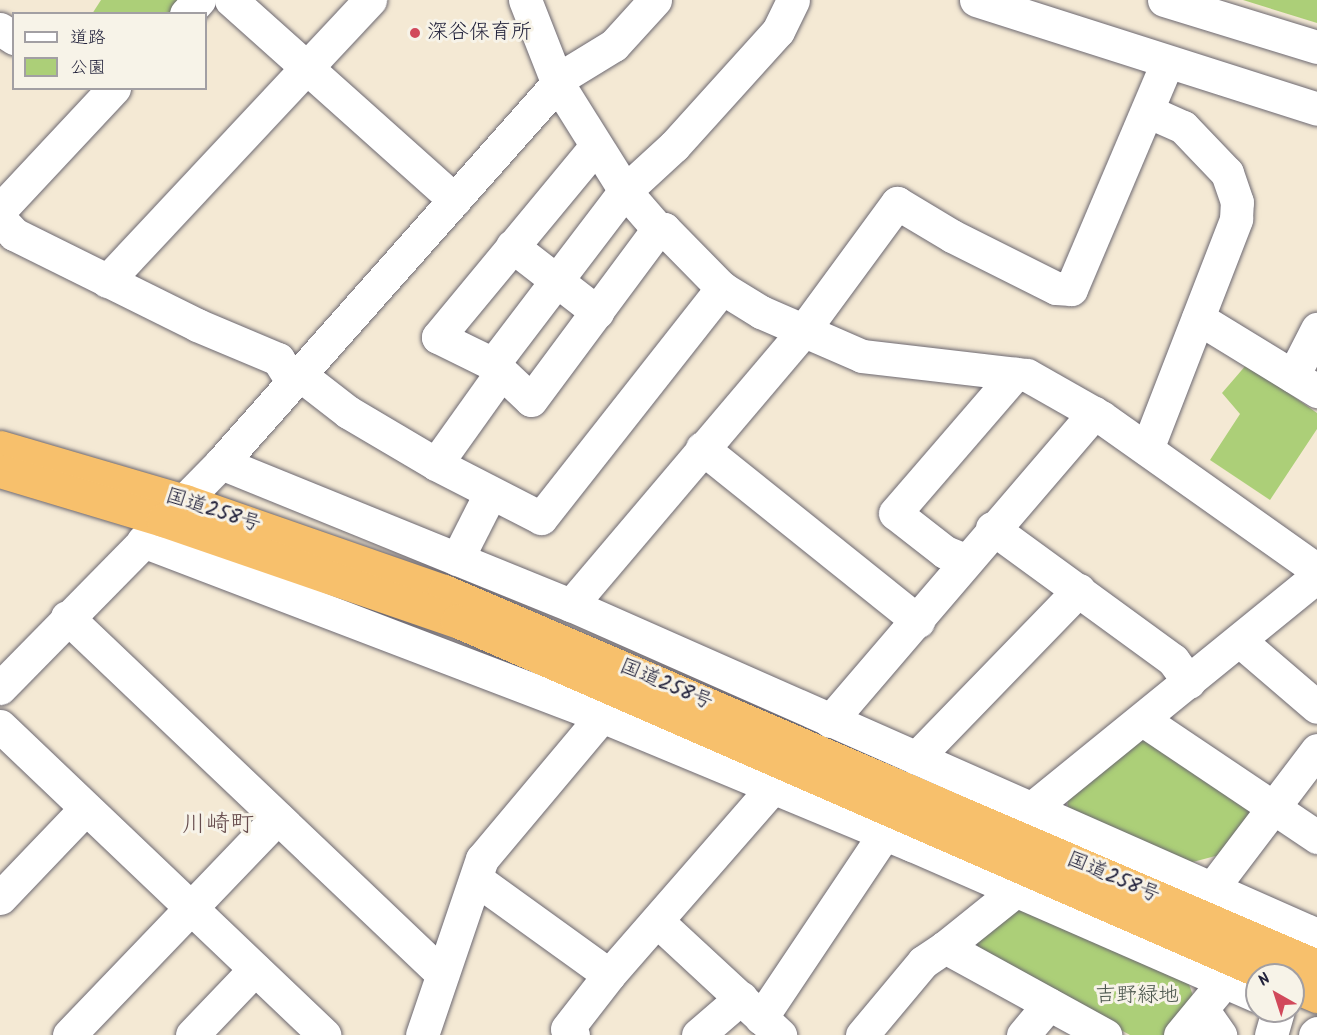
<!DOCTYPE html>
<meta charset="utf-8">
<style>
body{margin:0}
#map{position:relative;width:1317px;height:1035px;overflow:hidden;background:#f4e9d4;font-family:Kalam,"Klee One",sans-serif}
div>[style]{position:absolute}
.green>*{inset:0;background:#accf78}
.roads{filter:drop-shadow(0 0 2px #6c6871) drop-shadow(0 0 2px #6c6871)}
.minor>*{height:33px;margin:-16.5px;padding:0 16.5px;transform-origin:16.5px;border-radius:16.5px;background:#fff}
.highway>*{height:33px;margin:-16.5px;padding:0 16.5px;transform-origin:16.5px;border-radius:16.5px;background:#f7c06c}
.dots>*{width:16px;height:16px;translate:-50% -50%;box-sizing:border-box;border:3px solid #f7f3e8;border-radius:50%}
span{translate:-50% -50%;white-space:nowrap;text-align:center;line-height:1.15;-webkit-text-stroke:6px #f7f3e8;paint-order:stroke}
.poi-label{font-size:21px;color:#22223b}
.left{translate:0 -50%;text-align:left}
.street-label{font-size:21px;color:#22223b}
.park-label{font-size:21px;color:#4b564d}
.quarter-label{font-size:24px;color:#674d4e}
.legend{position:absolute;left:12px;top:12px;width:195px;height:78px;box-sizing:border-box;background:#f7f3e8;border:2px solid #a29fa3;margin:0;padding:8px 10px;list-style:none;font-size:18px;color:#22223b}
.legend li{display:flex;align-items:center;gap:12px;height:30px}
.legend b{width:30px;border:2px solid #a29fa3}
.north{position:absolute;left:1245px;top:963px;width:60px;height:60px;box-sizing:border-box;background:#f7f3e8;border:2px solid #a29fa3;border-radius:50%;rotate:321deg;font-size:16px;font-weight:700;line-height:24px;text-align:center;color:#22223b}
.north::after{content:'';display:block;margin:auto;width:21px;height:27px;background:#d1495b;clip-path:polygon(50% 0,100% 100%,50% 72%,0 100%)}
</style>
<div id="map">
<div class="green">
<div style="clip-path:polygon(101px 0,182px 0,169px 13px,92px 14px)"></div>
<div style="clip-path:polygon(1243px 0,1317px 0,1317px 23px)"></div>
<div style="clip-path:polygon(1247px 364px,1317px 413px,1317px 429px,1270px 500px,1210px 460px,1240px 414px,1222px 393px)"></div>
<div style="clip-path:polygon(1137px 741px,1151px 741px,1254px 811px,1223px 854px,1189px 863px,1068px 811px,1067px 795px)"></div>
<div style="clip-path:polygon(1027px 909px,1186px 976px,1196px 1004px,1166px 1035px,1130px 1035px,978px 952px,976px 937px,1008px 912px)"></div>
</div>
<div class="roads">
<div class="minor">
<div style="left:231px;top:0;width:300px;rotate:41.8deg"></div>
<div style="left:525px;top:0;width:90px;rotate:68.6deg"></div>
<div style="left:558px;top:84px;width:126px;rotate:57.9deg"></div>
<div style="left:625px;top:191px;width:50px;rotate:49deg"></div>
<div style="left:658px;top:229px;width:6px"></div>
<div style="left:664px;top:229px;width:83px;rotate:45.5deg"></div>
<div style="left:722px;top:288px;width:46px;rotate:31.6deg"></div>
<div style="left:761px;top:312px;width:110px;rotate:23.5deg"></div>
<div style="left:862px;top:356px;width:166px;rotate:6.6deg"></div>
<div style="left:1027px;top:375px;width:85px;rotate:29.6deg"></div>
<div style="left:1101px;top:417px;width:265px;rotate:35.3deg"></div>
<div style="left:976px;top:0;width:358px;rotate:17.7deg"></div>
<div style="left:1164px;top:0;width:160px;rotate:17.1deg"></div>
<div style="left:186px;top:14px;width:19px;rotate:-47deg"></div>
<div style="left:0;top:29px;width:17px;rotate:33deg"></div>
<div style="left:596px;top:146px;width:248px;rotate:129.6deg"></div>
<div style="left:438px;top:337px;width:61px;rotate:26.1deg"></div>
<div style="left:493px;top:364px;width:52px;rotate:43.5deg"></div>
<div style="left:531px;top:400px;width:213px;rotate:-53.4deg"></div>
<div style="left:0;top:210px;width:167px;rotate:-46.9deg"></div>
<div style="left:0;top:219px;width:21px;rotate:47deg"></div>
<div style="left:14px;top:234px;width:204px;rotate:26.4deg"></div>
<div style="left:197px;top:325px;width:88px;rotate:22.8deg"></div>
<div style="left:278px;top:359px;width:26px;rotate:58deg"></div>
<div style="left:512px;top:246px;width:108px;rotate:37.8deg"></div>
<div style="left:107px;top:281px;width:385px;rotate:-46.9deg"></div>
<div style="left:1198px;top:318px;width:140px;rotate:31.5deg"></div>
<div style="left:493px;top:364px;width:218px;rotate:-52.7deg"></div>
<div style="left:625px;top:191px;width:67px;rotate:-42.6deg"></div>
<div style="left:674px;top:146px;width:155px;rotate:-47.9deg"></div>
<div style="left:778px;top:31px;width:34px;rotate:-64deg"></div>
<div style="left:299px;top:374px;width:62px;rotate:37.8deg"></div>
<div style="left:348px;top:412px;width:102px;rotate:30.6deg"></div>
<div style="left:436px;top:464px;width:118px;rotate:27.2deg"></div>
<div style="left:541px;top:518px;width:293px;rotate:-51.8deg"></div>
<div style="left:1293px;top:376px;width:53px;rotate:-62.9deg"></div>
<div style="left:702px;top:448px;width:277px;rotate:38.7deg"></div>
<div style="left:1147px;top:449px;width:247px;rotate:-68.8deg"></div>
<div style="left:1236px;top:219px;width:17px;rotate:-87deg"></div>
<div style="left:1237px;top:202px;width:31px;rotate:-109deg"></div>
<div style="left:1227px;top:173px;width:64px;rotate:-133.7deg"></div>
<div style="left:1183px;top:127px;width:39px;rotate:-156deg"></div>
<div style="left:221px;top:463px;width:378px;rotate:22.1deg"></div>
<div style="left:571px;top:605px;width:816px;rotate:23.86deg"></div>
<div style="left:436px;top:464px;width:112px;rotate:-54.5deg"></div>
<div style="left:992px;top:528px;width:224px;rotate:36.1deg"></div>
<div style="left:1173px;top:660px;width:27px;rotate:54deg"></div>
<div style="left:143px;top:541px;width:491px;rotate:20.9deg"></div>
<div style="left:602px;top:716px;width:336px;rotate:22.6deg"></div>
<div style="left:912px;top:845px;width:377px;rotate:23.6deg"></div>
<div style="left:457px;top:559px;width:73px;rotate:-63.1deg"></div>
<div style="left:965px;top:560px;width:22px;rotate:-158deg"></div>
<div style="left:945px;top:552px;width:63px;rotate:-142deg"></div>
<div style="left:895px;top:513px;width:184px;rotate:-49.2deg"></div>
<div style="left:571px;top:605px;width:359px;rotate:-49.7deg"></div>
<div style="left:803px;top:331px;width:159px;rotate:-53.7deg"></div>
<div style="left:897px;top:203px;width:64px;rotate:31deg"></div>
<div style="left:952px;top:236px;width:116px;rotate:26.6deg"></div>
<div style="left:1056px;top:288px;width:15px;rotate:4deg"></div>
<div style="left:1071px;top:289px;width:246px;rotate:-67deg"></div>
<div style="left:67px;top:617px;width:518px;rotate:43.59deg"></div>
<div style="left:1240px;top:641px;width:101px;rotate:40.6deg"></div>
<div style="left:0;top:688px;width:315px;rotate:-45.5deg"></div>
<div style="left:221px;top:463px;width:519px;rotate:-48.44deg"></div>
<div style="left:565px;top:75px;width:57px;rotate:-31.5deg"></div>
<div style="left:614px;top:45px;width:61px;rotate:-47.7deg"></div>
<div style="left:1143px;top:720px;width:210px;rotate:33.9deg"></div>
<div style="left:830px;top:721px;width:406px;rotate:-49.4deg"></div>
<div style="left:0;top:726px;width:448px;rotate:43.6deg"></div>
<div style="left:916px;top:758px;width:234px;rotate:-45.9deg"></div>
<div style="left:1032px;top:808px;width:367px;rotate:-39.1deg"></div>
<div style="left:476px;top:879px;width:164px;rotate:35.8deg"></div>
<div style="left:609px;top:975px;width:247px;rotate:-48.9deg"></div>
<div style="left:1213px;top:887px;width:172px;rotate:-52.8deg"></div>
<div style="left:1015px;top:891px;width:90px;rotate:141.3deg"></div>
<div style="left:945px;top:947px;width:183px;rotate:28.8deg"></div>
<div style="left:0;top:898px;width:124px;rotate:-46.3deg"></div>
<div style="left:657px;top:921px;width:168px;rotate:42.8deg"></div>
<div style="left:1202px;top:1009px;width:32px;rotate:55deg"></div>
<div style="left:761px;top:1018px;width:221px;rotate:-56.2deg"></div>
<div style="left:69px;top:1035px;width:301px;rotate:-46.2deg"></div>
<div style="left:192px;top:1035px;width:91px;rotate:-46.3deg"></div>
<div style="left:422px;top:1035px;width:186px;rotate:-71.2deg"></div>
<div style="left:482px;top:859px;width:187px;rotate:-50deg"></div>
<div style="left:573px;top:1035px;width:8px;rotate:-135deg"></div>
<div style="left:567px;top:1029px;width:68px;rotate:-52.1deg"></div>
<div style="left:698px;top:1035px;width:57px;rotate:-40.7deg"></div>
<div style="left:862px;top:1035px;width:95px;rotate:-50.1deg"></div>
<div style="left:923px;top:962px;width:27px;rotate:-34deg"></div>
<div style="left:1023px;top:1035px;width:40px;rotate:-50deg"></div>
<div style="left:1180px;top:1035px;width:67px;rotate:-50.4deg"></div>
<div style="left:1271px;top:1035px;width:25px;rotate:-74deg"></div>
<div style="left:1315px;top:1035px;width:3px;rotate:-45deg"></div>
</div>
<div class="highway">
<div style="left:0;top:447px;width:193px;rotate:16.3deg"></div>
<div style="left:185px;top:501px;width:274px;rotate:19.2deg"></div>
<div style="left:444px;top:591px;width:950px;rotate:23.25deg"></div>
<div style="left:0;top:471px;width:170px;rotate:16.7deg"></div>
<div style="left:163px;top:520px;width:311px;rotate:19deg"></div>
<div style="left:457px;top:621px;width:885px;rotate:23.58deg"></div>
<div style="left:1293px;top:986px;width:26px;rotate:23deg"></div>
</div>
</div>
<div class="dots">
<div style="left:415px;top:33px;background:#d1495b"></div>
</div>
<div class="poi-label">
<span class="left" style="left:427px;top:33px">深谷保育所</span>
</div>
<div class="street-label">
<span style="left:213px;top:511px;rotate:18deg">国道258号</span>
<span style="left:666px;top:685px;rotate:23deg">国道258号</span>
<span style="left:1113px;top:878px;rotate:23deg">国道258号</span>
</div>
<div class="park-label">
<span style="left:1137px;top:996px">吉野緑地</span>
</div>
<div class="quarter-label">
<span style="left:218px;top:825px">川崎町</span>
</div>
<ul class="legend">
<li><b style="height:8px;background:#fff"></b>道路</li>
<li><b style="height:16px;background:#accf78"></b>公園</li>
</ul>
<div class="north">N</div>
</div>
